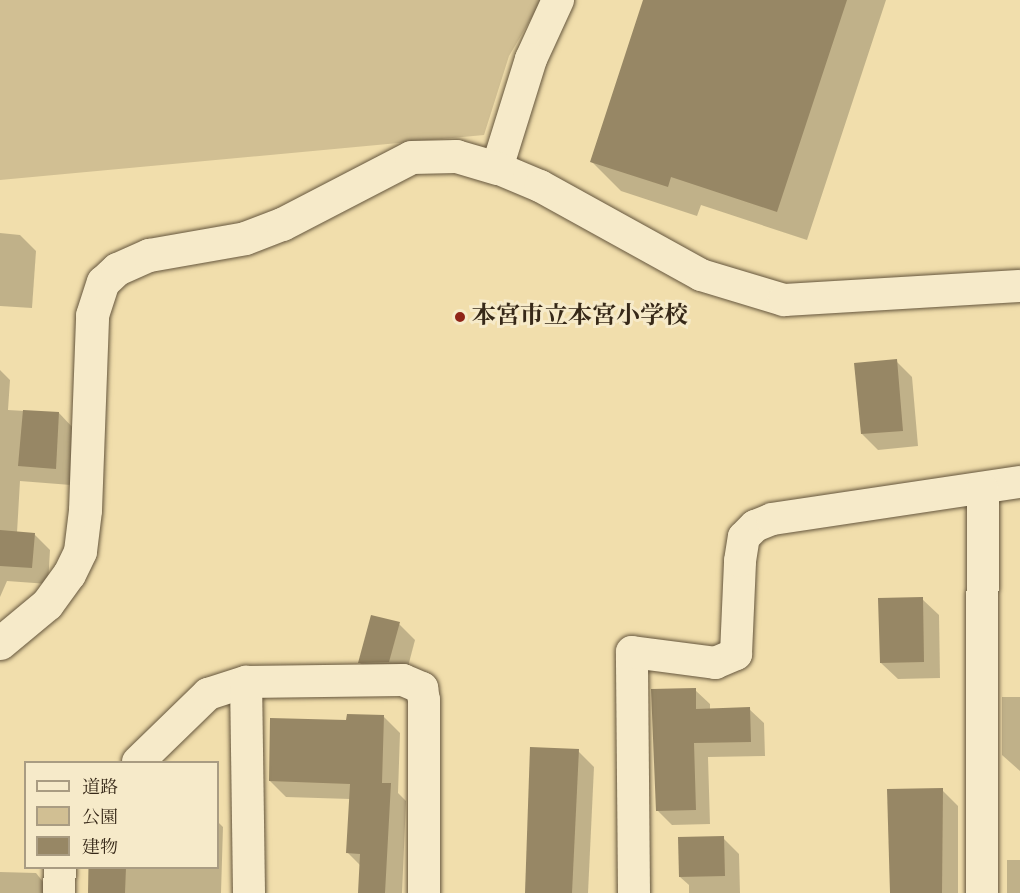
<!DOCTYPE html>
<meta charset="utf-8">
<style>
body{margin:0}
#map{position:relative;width:1020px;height:893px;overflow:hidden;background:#f1deac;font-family:"IM FELL English","Noto Serif JP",serif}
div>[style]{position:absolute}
.green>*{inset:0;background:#d1bf93}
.shadow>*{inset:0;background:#0003}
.building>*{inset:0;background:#978765}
.roads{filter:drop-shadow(0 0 2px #65563d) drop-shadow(0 0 2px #65563d)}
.street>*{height:32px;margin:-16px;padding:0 16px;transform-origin:16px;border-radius:16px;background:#f6eac9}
.secondary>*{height:33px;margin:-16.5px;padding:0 16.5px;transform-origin:16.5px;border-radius:16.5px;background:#f6eac9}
.dots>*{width:16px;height:16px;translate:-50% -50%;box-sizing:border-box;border:3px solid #f6eac9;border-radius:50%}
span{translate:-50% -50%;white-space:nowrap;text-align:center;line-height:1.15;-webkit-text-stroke:6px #f6eac9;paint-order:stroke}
.poi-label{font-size:24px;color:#362818;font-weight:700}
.left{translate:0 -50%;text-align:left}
.legend{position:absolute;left:24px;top:761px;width:195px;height:108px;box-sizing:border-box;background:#f6eac9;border:2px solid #a99c82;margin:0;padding:8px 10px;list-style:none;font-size:18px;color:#362818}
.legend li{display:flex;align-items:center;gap:12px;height:30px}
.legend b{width:30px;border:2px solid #a99c82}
</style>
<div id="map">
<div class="green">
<div style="clip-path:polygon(0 0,542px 0,509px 56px,484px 135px,0 180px)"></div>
</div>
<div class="shadow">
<div style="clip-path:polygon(644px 0,886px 0,807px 240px,701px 205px,697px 216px,621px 191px,591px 161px)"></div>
<div style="clip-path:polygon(0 233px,20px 235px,36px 251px,32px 308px,0 306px)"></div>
<div style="clip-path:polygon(896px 361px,912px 377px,918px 446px,878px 450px,862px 434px)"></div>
<div style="clip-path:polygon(0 370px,10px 380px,8px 410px,59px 413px,75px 430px,71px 485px,20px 481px,17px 533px,34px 534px,50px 550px,48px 584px,7px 581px,0 597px)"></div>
<div style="clip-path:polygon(922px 599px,939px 615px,940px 678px,898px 679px,881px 663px)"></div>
<div style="clip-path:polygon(399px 624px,415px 640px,405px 678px,375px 678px,359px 662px)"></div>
<div style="clip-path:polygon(695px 690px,710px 704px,710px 710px,749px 709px,764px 723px,765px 756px,708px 757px,710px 824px,672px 825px,658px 811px)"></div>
<div style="clip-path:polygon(1002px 697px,1020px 697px,1020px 771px,1002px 755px)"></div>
<div style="clip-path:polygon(384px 717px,400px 733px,398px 793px,406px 801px,402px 893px,359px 893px,361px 866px,347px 852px,350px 799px,286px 797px,270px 781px,348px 722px)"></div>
<div style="clip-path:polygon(578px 751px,594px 767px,588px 893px,527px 893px)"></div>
<div style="clip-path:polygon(942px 790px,958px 806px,958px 893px,891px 893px)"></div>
<div style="clip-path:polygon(218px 822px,223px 827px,221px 893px,88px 893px,88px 868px,218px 868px)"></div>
<div style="clip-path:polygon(723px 838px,739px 854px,740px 893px,689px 893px,689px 885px,680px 877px)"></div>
<div style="clip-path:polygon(1007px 860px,1020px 860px,1020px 893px,1007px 893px)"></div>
<div style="clip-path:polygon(0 872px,36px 873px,52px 893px,0 893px)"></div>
</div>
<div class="building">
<div style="clip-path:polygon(643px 0,847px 0,777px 212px,671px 177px,668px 187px,590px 162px)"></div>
<div style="clip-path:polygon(897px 359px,903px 431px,861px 434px,854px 363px)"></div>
<div style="clip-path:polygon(23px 410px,59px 412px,56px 469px,18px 466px)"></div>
<div style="clip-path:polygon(0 530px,35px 533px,32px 568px,0 566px)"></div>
<div style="clip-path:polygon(923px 597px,924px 662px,880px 663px,878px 598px)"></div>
<div style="clip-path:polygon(371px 615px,400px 622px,389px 662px,358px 663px)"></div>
<div style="clip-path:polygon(696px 688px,696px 709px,750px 707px,751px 742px,694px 743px,696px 810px,656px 811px,651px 689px)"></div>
<div style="clip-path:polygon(347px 714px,384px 715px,382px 783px,391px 783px,385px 893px,358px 893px,360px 854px,346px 853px,350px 784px,269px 781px,270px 718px,346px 720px)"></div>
<div style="clip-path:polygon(530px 747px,579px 749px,572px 893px,525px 893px)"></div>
<div style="clip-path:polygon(943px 788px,942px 893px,890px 893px,887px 789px)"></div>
<div style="clip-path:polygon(724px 836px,725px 876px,679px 877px,678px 837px)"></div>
<div style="clip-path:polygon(89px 867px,126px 867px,125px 893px,88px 893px)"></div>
</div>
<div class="roads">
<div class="street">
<div style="left:558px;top:0;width:65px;rotate:114.6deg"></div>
<div style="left:531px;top:59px;width:114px;rotate:107.3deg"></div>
<div style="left:497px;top:168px;width:47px;rotate:22.7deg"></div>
<div style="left:540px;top:186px;width:184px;rotate:28.9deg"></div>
<div style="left:701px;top:275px;width:87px;rotate:16.8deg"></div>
<div style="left:784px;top:300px;width:236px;rotate:-3.4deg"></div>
<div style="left:138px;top:762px;width:98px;rotate:-44.2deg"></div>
<div style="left:208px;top:694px;width:40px;rotate:-18deg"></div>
<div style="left:59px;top:893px;width:25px;rotate:-88deg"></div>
<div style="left:249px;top:893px;width:211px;rotate:-90.8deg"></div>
<div style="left:246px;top:682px;width:157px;rotate:-0.7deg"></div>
<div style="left:403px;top:680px;width:21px;rotate:23deg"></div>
<div style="left:422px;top:688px;width:12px;rotate:81deg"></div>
<div style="left:424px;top:700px;width:193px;rotate:90deg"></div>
<div style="left:634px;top:893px;width:241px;rotate:-90.5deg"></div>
<div style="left:632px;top:652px;width:84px;rotate:7.5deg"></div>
<div style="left:715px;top:663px;width:23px;rotate:-23deg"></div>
<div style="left:736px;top:654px;width:93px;rotate:-87.5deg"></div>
<div style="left:740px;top:561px;width:24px;rotate:-81deg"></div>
<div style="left:744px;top:537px;width:16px;rotate:-45deg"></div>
<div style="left:755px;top:526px;width:18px;rotate:-22deg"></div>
<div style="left:772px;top:519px;width:251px;rotate:-8.5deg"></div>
<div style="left:982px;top:893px;width:404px;rotate:-89.9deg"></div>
</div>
<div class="secondary">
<div style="left:0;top:643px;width:61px;rotate:-39.7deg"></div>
<div style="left:47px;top:604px;width:37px;rotate:-54deg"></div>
<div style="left:69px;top:574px;width:25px;rotate:-64deg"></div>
<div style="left:80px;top:551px;width:41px;rotate:-83deg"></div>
<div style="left:85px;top:510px;width:195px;rotate:-87.9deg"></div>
<div style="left:92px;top:315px;width:35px;rotate:-72deg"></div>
<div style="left:103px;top:282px;width:19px;rotate:-43deg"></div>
<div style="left:117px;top:269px;width:35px;rotate:-24deg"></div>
<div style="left:149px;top:255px;width:97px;rotate:-10deg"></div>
<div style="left:245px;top:238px;width:40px;rotate:-21deg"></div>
<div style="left:282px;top:224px;width:145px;rotate:-27.4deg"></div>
<div style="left:411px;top:157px;width:45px;rotate:-1.3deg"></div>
<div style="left:456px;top:156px;width:43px;rotate:16.3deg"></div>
</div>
</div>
<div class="dots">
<div style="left:460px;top:317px;background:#8f2418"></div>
</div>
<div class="poi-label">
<span class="left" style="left:472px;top:317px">本宮市立本宮小学校</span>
</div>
<ul class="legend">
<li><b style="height:8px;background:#f6eac9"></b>道路</li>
<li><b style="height:16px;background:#d1bf93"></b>公園</li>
<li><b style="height:16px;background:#978765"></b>建物</li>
</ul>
</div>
